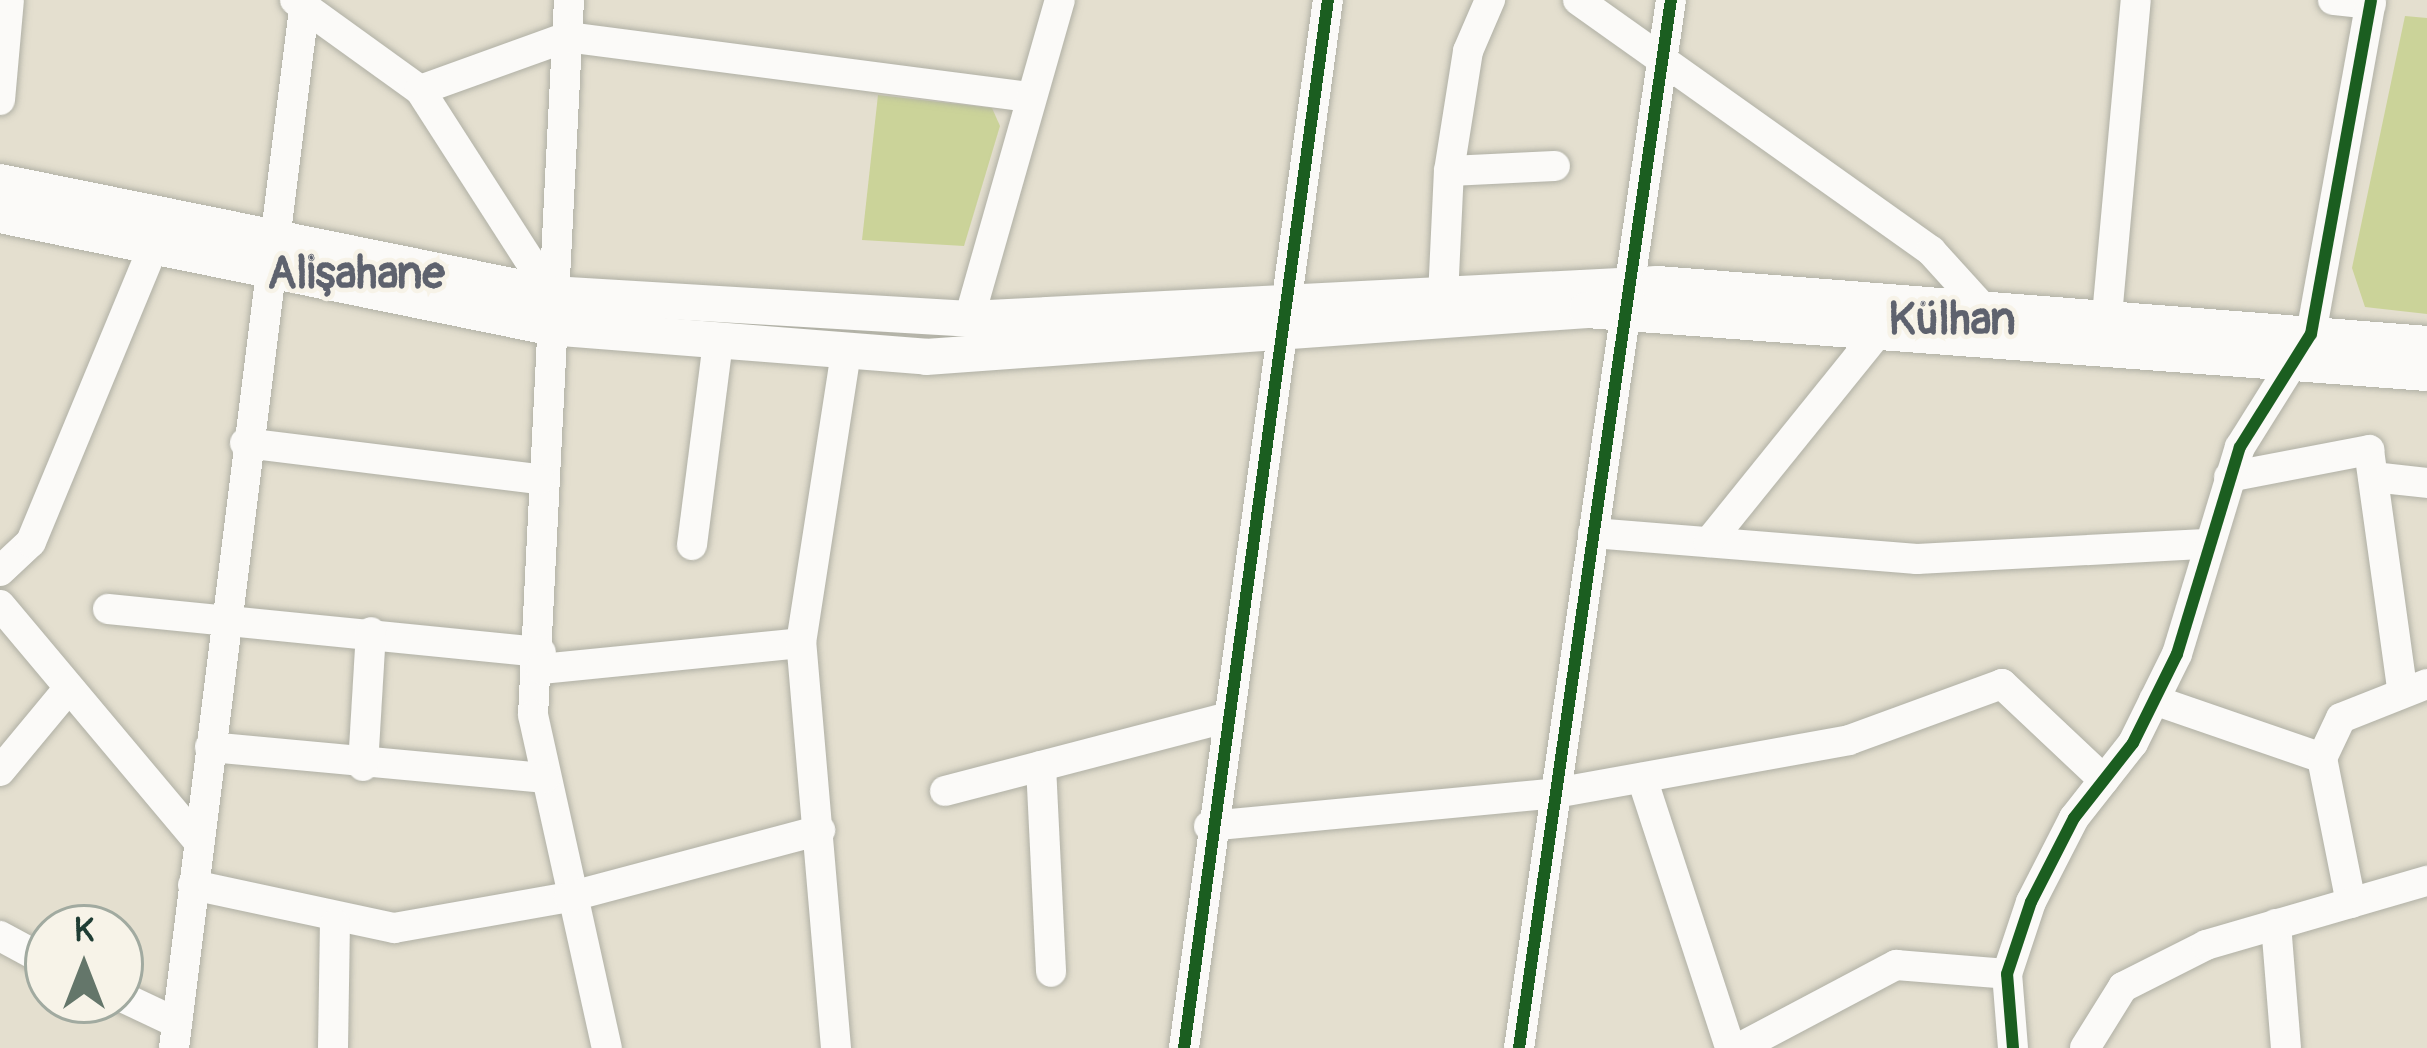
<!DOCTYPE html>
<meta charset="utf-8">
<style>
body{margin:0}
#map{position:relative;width:2427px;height:1048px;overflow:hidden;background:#e4dfcf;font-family:Pangolin,sans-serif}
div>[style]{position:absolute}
.green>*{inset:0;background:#cbd399}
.roads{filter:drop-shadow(0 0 3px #b0b0a5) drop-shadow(0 0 3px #b0b0a5)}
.minor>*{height:30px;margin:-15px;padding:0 15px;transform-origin:15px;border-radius:15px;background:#fbfaf8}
.major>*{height:36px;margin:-18px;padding:0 18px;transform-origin:18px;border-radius:18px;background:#fbfaf8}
.cycleway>*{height:12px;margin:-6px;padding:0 6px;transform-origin:6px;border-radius:6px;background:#1b5e20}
span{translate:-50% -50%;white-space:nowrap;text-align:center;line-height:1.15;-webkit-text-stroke:9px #f7f3e8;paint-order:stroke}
.district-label{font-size:45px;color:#5e626e;font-weight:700}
.north{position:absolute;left:24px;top:904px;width:120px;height:120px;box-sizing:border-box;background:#f7f3e8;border:3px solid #a1aaa0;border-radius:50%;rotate:0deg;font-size:33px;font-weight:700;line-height:48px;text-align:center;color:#1f3d34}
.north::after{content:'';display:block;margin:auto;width:42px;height:54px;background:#64766a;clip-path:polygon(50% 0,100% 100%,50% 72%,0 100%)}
</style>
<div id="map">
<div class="green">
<div style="clip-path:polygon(2405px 16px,2427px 18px,2427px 314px,2365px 307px,2352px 268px)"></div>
<div style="clip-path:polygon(878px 95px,992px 108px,1000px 126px,964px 246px,862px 240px)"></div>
</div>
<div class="roads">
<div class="minor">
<div style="left:295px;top:0;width:154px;rotate:35.8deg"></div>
<div style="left:420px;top:90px;width:242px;rotate:57.3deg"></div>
<div style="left:569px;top:0;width:716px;rotate:92.88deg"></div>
<div style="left:533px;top:715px;width:341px;rotate:77.5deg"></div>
<div style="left:1578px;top:0;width:433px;rotate:35.4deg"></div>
<div style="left:1931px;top:251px;width:74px;rotate:47.7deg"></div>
<div style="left:2333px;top:0;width:38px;rotate:6deg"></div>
<div style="left:420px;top:90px;width:156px;rotate:-19.8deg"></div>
<div style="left:567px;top:37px;width:467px;rotate:7.4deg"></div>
<div style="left:0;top:100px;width:100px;rotate:-84.9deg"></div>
<div style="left:1449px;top:171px;width:106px;rotate:-2.7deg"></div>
<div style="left:2107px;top:316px;width:317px;rotate:-84.8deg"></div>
<div style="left:1442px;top:318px;width:147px;rotate:-87.3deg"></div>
<div style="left:1449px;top:171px;width:121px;rotate:-81deg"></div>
<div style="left:1468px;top:51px;width:56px;rotate:-66.7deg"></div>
<div style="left:969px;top:319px;width:332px;rotate:-74.1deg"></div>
<div style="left:245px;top:443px;width:297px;rotate:7deg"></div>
<div style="left:2229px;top:477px;width:143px;rotate:-10.9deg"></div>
<div style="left:2369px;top:450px;width:241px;rotate:82.1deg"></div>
<div style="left:2373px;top:477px;width:54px;rotate:6.3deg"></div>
<div style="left:1593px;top:533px;width:325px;rotate:4.6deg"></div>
<div style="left:1917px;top:559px;width:289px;rotate:-3deg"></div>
<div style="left:1709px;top:542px;width:271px;rotate:-51.1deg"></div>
<div style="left:692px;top:545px;width:206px;rotate:-82.7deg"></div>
<div style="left:0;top:571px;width:42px;rotate:-43.1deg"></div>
<div style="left:31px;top:542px;width:319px;rotate:-67.5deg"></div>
<div style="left:0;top:605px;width:308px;rotate:50deg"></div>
<div style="left:108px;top:609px;width:435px;rotate:5.7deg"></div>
<div style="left:541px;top:669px;width:261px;rotate:-5.7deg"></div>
<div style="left:2154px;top:700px;width:178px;rotate:19deg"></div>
<div style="left:2322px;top:758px;width:148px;rotate:78.7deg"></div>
<div style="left:210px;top:747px;width:336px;rotate:5.3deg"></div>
<div style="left:2322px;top:758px;width:44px;rotate:-64.6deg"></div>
<div style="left:2341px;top:718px;width:92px;rotate:-21.6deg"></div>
<div style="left:363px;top:766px;width:134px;rotate:-86.6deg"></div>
<div style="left:1041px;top:766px;width:206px;rotate:87.2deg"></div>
<div style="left:0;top:771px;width:108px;rotate:-50.3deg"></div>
<div style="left:1642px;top:778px;width:284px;rotate:71.9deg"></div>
<div style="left:945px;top:791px;width:286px;rotate:-14.6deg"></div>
<div style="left:1209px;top:826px;width:348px;rotate:-5.4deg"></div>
<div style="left:1555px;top:793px;width:299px;rotate:-10.2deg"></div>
<div style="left:1849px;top:740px;width:163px;rotate:-20.1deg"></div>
<div style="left:2002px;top:684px;width:140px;rotate:43.3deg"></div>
<div style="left:193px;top:885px;width:206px;rotate:12.1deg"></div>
<div style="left:394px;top:928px;width:178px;rotate:-10deg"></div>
<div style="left:569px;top:897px;width:260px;rotate:-14.9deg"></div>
<div style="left:2276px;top:924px;width:124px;rotate:85.4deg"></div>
<div style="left:0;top:936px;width:55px;rotate:28.4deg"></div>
<div style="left:120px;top:996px;width:63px;rotate:25.3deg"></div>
<div style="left:174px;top:1048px;width:1056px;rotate:-82.87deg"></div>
<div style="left:333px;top:1048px;width:124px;rotate:-89.1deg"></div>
<div style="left:836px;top:1048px;width:407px;rotate:-94.9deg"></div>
<div style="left:801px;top:643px;width:295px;rotate:-81.2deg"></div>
<div style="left:1184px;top:1048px;width:1058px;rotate:-82.18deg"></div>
<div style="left:1519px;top:1048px;width:1059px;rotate:-81.75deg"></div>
<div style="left:1739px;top:1048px;width:178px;rotate:-27.9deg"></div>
<div style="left:1896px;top:965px;width:111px;rotate:4.6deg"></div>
<div style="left:2013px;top:1048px;width:74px;rotate:-94.6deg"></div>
<div style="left:2007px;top:974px;width:76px;rotate:-71.6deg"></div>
<div style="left:2031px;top:902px;width:94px;rotate:-62.9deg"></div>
<div style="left:2074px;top:818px;width:95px;rotate:-51.8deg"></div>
<div style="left:2133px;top:743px;width:99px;rotate:-63.7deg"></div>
<div style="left:2177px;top:654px;width:216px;rotate:-73.1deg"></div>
<div style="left:2240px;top:447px;width:133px;rotate:-57.9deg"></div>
<div style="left:2311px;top:334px;width:339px;rotate:-79.8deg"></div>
<div style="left:2085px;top:1048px;width:72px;rotate:-58.1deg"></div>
<div style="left:2123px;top:987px;width:93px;rotate:-26.8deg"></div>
<div style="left:2206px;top:945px;width:230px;rotate:-16.2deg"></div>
</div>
<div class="major">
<div style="left:0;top:182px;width:562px;rotate:11.49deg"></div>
<div style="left:551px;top:294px;width:419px;rotate:3.4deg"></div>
<div style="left:969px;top:319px;width:690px;rotate:-2.91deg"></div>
<div style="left:1658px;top:284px;width:771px;rotate:4.46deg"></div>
<div style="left:0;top:215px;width:560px;rotate:11.53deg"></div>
<div style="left:549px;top:327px;width:378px;rotate:4.5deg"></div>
<div style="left:926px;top:357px;width:663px;rotate:-4.07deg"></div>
<div style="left:1587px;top:310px;width:842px;rotate:4.29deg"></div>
</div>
</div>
<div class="cycleway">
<div style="left:1184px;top:1048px;width:1058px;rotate:-82.18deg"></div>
<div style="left:1519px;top:1048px;width:1059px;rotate:-81.75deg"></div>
<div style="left:2013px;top:1048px;width:74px;rotate:-94.6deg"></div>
<div style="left:2007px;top:974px;width:76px;rotate:-71.6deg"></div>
<div style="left:2031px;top:902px;width:94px;rotate:-62.9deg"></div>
<div style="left:2074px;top:818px;width:95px;rotate:-51.8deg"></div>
<div style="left:2133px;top:743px;width:99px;rotate:-63.7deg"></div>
<div style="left:2177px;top:654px;width:216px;rotate:-73.1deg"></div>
<div style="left:2240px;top:447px;width:133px;rotate:-57.9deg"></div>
<div style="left:2311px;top:334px;width:339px;rotate:-79.8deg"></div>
</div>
<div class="district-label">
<span style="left:356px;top:275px">Alişahane</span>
<span style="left:1952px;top:321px">Külhan</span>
</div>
<div class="north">K</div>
</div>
